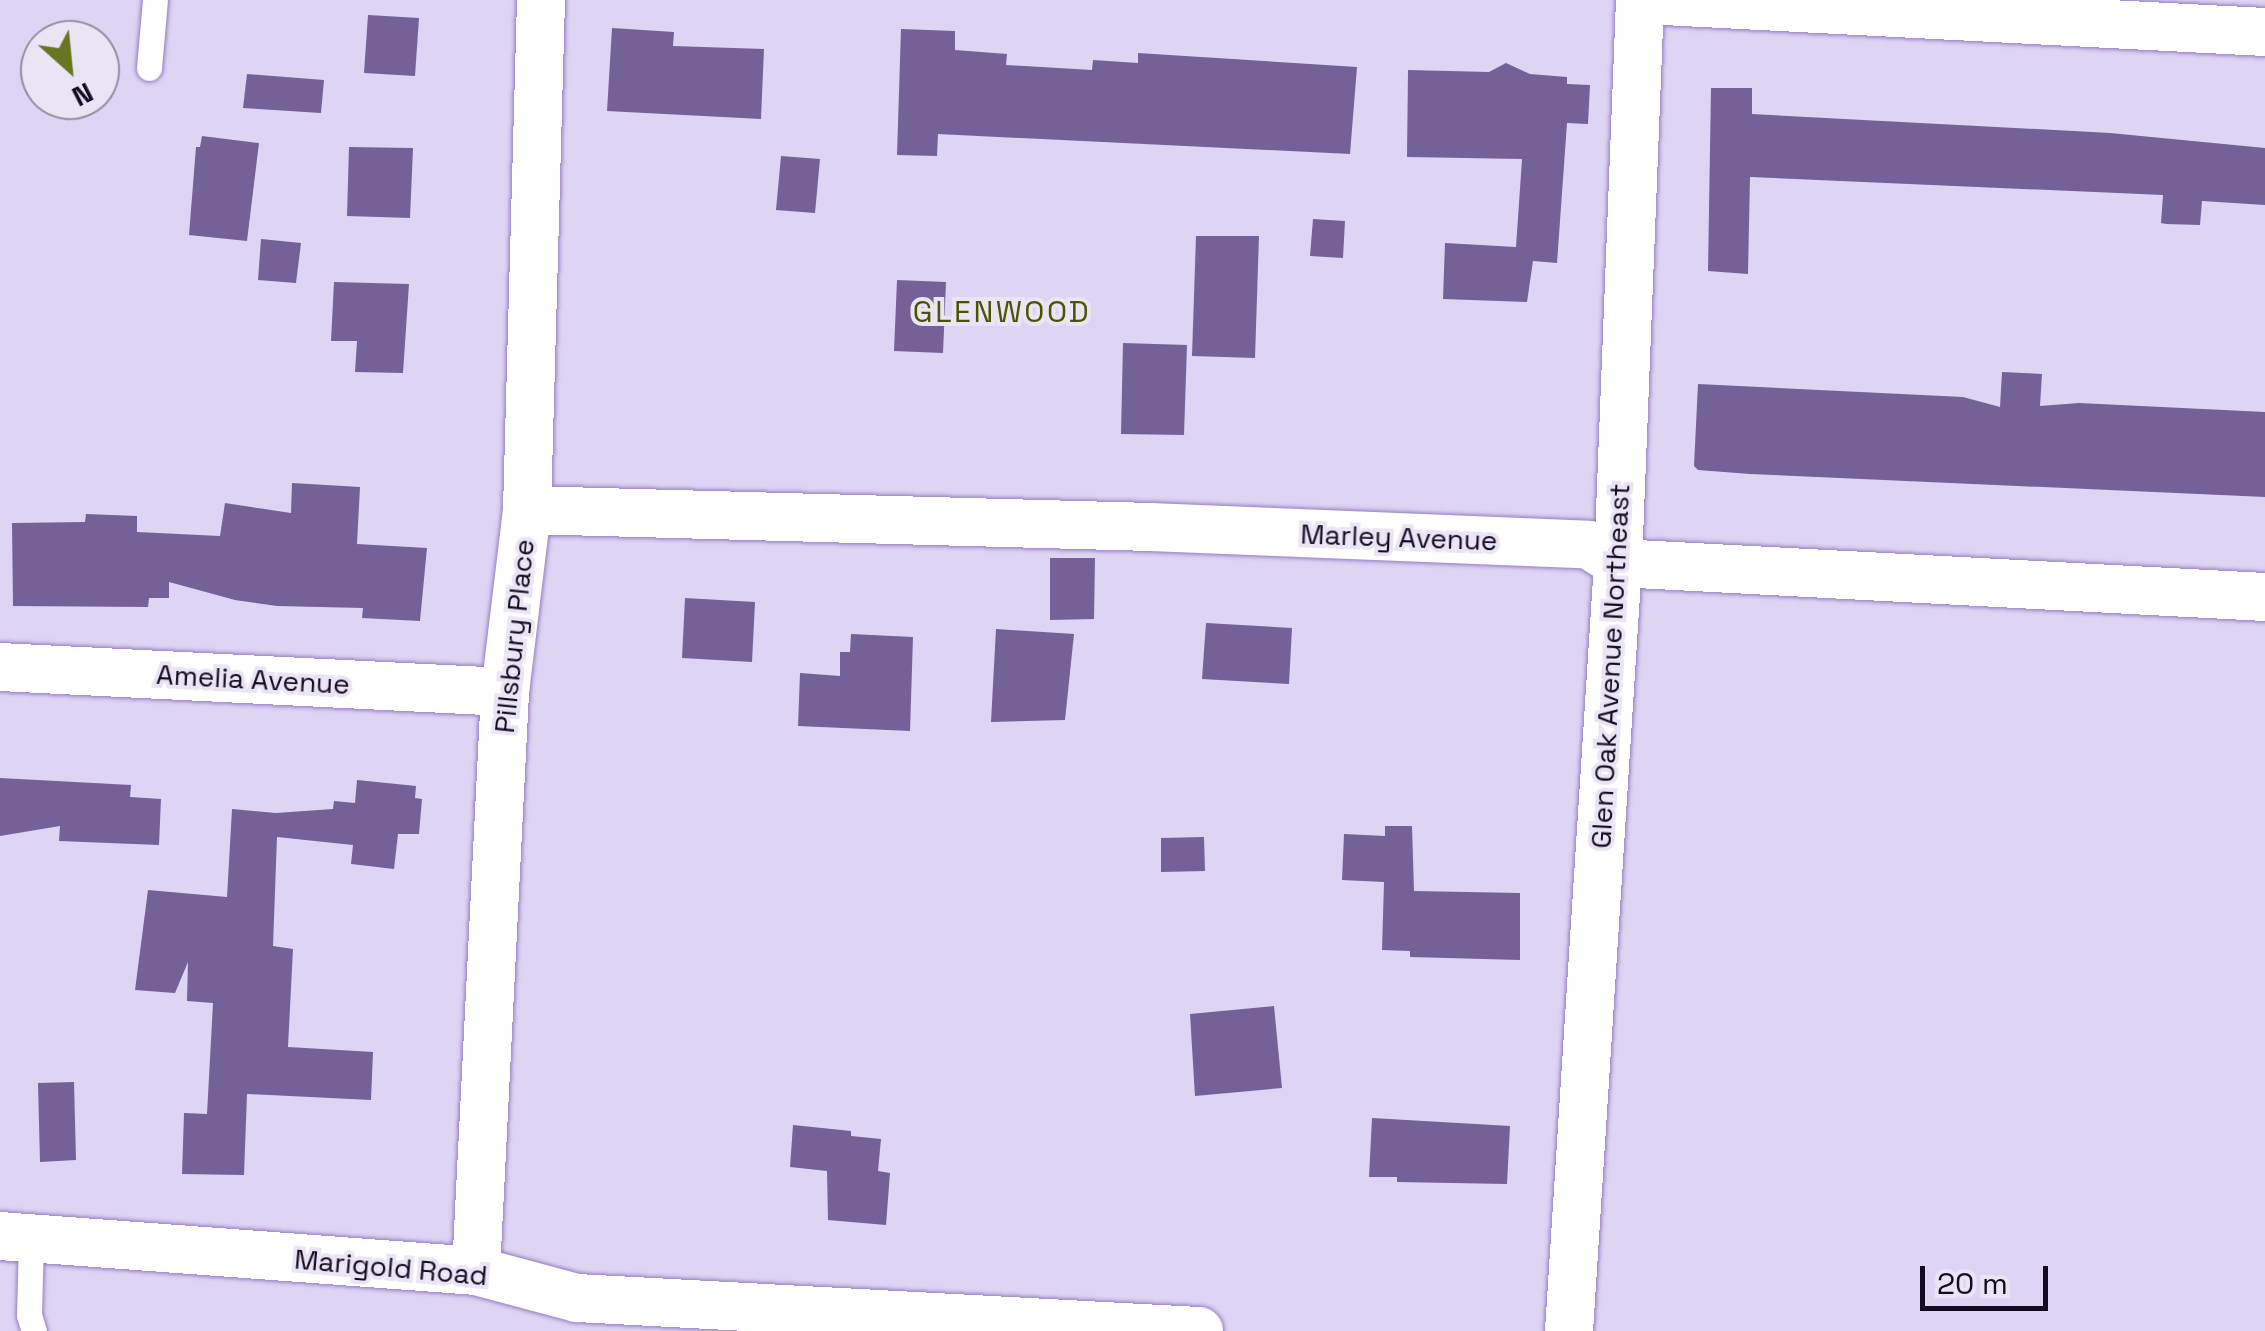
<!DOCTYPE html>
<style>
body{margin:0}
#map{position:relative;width:2265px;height:1331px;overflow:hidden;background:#ded5f4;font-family:"Space Grotesk",sans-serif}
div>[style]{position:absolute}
.building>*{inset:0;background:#736198}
.roads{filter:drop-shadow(0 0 2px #957dc4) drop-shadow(0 0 2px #957dc4)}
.lane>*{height:25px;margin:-12.5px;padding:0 12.5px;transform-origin:12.5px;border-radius:12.5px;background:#fff}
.street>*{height:48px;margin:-24px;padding:0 24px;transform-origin:24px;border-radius:24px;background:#fff}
span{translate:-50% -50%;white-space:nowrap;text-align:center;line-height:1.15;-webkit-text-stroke:8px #eae5f5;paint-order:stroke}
.street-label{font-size:28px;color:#140a24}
.neighbourhood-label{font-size:30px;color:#485400;letter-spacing:2.5px}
.north{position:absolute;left:20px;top:20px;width:100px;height:100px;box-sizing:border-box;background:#eae5f5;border:2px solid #948da1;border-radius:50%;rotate:153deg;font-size:28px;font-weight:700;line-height:40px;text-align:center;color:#140a24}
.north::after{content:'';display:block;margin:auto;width:35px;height:45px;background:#687623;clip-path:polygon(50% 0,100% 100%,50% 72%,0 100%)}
.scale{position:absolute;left:1920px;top:1266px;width:128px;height:45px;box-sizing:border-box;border:5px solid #140a24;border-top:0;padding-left:12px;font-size:30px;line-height:35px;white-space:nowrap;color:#140a24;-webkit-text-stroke:8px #eae5f5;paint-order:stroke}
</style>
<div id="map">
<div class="building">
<div style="clip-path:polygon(368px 15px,419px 18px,415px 76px,364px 73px)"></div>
<div style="clip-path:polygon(612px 28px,674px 32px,673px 46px,764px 49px,761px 119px,607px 111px)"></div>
<div style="clip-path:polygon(901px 29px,955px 31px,955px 50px,1007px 54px,1006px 65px,1092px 70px,1093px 60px,1138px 63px,1138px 53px,1357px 67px,1350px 154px,938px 134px,937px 156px,897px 155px)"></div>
<div style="clip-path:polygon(1506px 63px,1530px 74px,1567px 77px,1567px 84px,1590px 85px,1588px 124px,1567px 123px,1557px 263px,1533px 261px,1527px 302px,1443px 299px,1445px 243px,1516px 247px,1522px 159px,1407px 157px,1408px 70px,1489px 72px)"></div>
<div style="clip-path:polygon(247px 74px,324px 80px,321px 113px,243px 108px)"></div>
<div style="clip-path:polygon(1711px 88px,1752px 88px,1752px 114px,2110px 133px,2265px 148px,2265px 205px,2202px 201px,2200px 225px,2166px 224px,2161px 223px,2163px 195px,1750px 177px,1748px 274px,1708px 271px)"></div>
<div style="clip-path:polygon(202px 136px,259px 143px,247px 241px,189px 235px,196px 147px,200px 147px)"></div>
<div style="clip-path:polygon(349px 147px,413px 148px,410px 218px,347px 216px)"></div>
<div style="clip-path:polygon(781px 156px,820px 159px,815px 213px,776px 210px)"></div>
<div style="clip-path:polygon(1313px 219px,1345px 221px,1343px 258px,1310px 256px)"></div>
<div style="clip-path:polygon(1196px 236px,1259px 236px,1255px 358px,1192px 356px)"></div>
<div style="clip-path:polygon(261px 239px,301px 243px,296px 283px,258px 280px)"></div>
<div style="clip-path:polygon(897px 280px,946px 282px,943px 353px,894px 351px)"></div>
<div style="clip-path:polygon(334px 282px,409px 284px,403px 373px,355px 372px,357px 341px,331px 341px)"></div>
<div style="clip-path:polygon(1123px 343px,1187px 345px,1184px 435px,1121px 434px)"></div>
<div style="clip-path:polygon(2002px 372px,2042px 374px,2040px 406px,2079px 403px,2265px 412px,2265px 497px,1750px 474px,1698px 470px,1694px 466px,1698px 384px,1963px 397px,2000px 407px)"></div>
<div style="clip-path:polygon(292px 483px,360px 487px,357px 544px,427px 548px,420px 621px,362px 618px,363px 608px,277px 606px,235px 600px,169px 582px,169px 598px,149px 598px,148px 607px,13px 606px,12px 523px,85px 522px,86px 514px,137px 516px,137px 532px,220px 536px,225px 503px,291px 513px)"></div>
<div style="clip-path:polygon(1050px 558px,1095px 558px,1094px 619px,1050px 620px)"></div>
<div style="clip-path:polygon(685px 598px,755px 602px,752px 662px,682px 658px)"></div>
<div style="clip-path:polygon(1206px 623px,1292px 628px,1289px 684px,1202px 679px)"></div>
<div style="clip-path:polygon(996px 629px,1074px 634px,1065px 720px,991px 722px)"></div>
<div style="clip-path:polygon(851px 634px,913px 637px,910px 731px,798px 726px,800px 673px,840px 676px,840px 652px,850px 652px)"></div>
<div style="clip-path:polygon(0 778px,131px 785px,130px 797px,161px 799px,159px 845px,59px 841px,60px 826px,0 836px)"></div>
<div style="clip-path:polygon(357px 780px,416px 786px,415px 798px,422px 799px,419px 834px,398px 834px,394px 869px,351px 864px,353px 845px,277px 837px,273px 946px,293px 949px,288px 1047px,373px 1052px,371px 1100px,247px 1094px,244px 1175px,182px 1174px,184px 1113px,207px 1114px,213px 1003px,187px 1001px,188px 962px,175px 993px,135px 990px,148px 890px,227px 897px,232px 809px,276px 813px,333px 809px,334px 801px,355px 803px)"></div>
<div style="clip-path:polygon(1385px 826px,1412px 826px,1414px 891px,1520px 893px,1520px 960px,1410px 957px,1410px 951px,1382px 950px,1384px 882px,1342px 880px,1344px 834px,1385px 836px)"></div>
<div style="clip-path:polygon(1204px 837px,1205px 871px,1161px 872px,1161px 838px)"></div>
<div style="clip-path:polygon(1274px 1006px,1282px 1088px,1195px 1096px,1190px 1014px)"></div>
<div style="clip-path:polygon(74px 1082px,76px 1160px,40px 1162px,38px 1083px)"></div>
<div style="clip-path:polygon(1372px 1118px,1510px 1126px,1507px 1184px,1397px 1182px,1397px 1177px,1369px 1177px)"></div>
<div style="clip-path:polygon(793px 1125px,851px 1131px,851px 1136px,881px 1139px,878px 1171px,890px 1173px,886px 1225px,828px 1220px,827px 1171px,790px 1167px)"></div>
</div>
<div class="roads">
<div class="lane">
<div style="left:149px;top:68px;width:68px;rotate:-85deg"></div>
<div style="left:31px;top:1239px;width:76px;rotate:91.5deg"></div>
<div style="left:29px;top:1315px;width:17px;rotate:73deg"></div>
</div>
<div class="street">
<div style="left:1644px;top:0;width:622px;rotate:2.95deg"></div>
<div style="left:527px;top:510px;width:623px;rotate:1.56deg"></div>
<div style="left:1150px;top:527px;width:439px;rotate:2.3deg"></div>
<div style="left:1589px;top:545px;width:34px;rotate:32deg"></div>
<div style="left:1618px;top:563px;width:648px;rotate:3.01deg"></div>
<div style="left:0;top:667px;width:506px;rotate:2.83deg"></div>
<div style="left:0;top:1236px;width:477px;rotate:4.2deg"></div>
<div style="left:476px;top:1271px;width:105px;rotate:15deg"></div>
<div style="left:577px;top:1298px;width:623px;rotate:3.04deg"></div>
<div style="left:476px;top:1271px;width:580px;rotate:-87.13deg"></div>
<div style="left:505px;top:692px;width:183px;rotate:-83.1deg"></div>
<div style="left:527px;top:510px;width:510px;rotate:-88.43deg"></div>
<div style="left:1569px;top:1331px;width:770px;rotate:-86.35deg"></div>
<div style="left:1618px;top:563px;width:563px;rotate:-87.76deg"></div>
</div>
</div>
<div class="street-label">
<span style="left:1399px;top:537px;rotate:2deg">Marley Avenue</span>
<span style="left:514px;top:636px;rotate:-84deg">Pillsbury Place</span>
<span style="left:1610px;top:666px;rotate:-87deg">Glen Oak Avenue Northeast</span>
<span style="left:253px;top:679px;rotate:3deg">Amelia Avenue</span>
<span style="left:391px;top:1267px;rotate:5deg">Marigold Road</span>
</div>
<div class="neighbourhood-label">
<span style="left:1002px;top:312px">GLENWOOD</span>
</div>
<div class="north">N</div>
<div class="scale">20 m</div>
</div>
